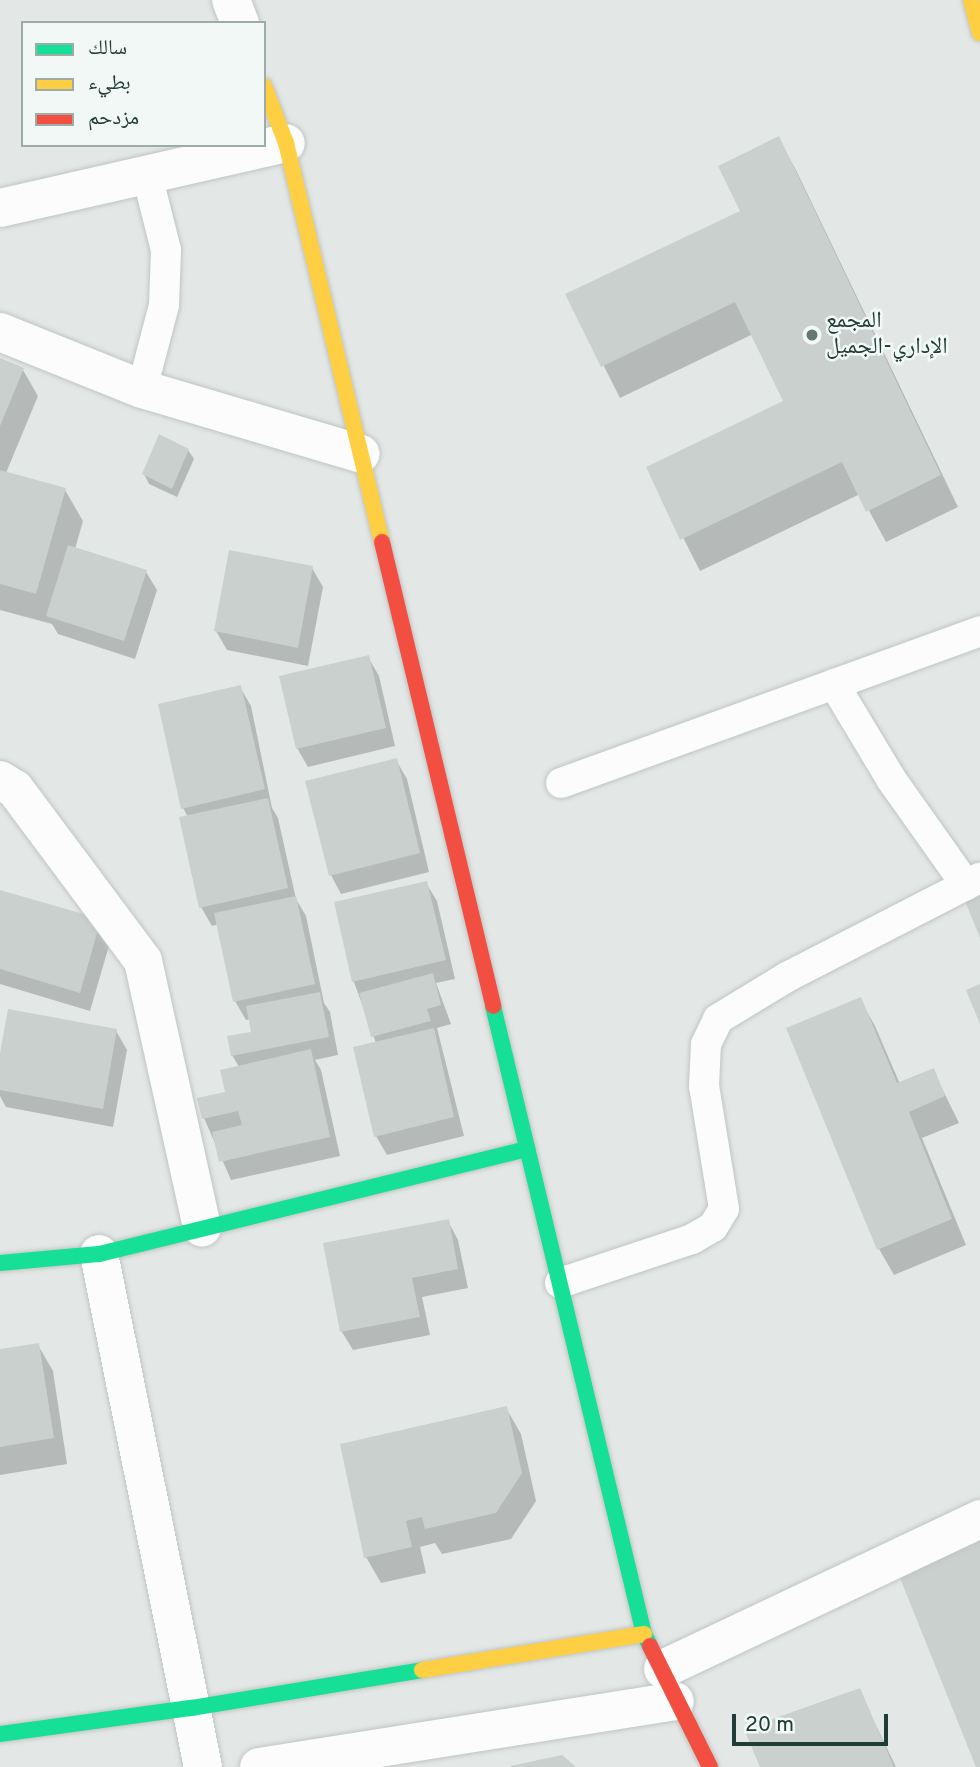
<!DOCTYPE html>
<meta charset="utf-8">
<style>
body{margin:0}
#map{position:relative;width:980px;height:1767px;overflow:hidden;background:#e3e8e6;font-family:Overpass,"Noto Naskh Arabic",sans-serif}
div>[style]{position:absolute}
.shadow>*{inset:0;background:#0003}
.building>*{inset:0;background:#cad0ce}
.roads{filter:drop-shadow(0 0 2px #c0c5c3) drop-shadow(0 0 2px #c0c5c3)}
.lane>*{height:30px;margin:-15px;padding:0 15px;transform-origin:15px;border-radius:15px;background:#fbfcfb}
.street>*{height:38px;margin:-19px;padding:0 19px;transform-origin:19px;border-radius:19px;background:#fbfcfb}
.fast>*{height:16px;margin:-8px;padding:0 8px;transform-origin:8px;border-radius:8px;background:#16e098}
.slow>*{height:16px;margin:-8px;padding:0 8px;transform-origin:8px;border-radius:8px;background:#ffcf43}
.jam>*{height:16px;margin:-8px;padding:0 8px;transform-origin:8px;border-radius:8px;background:#f24e42}
.dots>*{width:19px;height:19px;translate:-50% -50%;box-sizing:border-box;border:4px solid #f1f8f5;border-radius:50%}
span{translate:-50% -50%;white-space:nowrap;text-align:center;line-height:1.15;-webkit-text-stroke:5px #f1f8f5;paint-order:stroke}
.poi-label{font-size:23px;color:#213b37}
.left{translate:0 -50%;text-align:left}
.legend{position:absolute;left:21px;top:21px;width:245px;height:126px;box-sizing:border-box;background:#f1f8f5;border:2px solid #9eaca9;margin:0;padding:9px 12px;list-style:none;font-size:21px;color:#213b37}
.legend li{display:flex;align-items:center;gap:14px;height:35px}
.legend b{width:35px;border:2px solid #9eaca9}
.scale{position:absolute;left:732px;top:1714px;width:156px;height:32px;box-sizing:border-box;border:4px solid #213b37;border-top:0;padding-left:9px;font-size:21px;line-height:24px;white-space:nowrap;color:#213b37;-webkit-text-stroke:5px #f1f8f5;paint-order:stroke}
</style>
<div id="map">
<div class="shadow">
<div style="clip-path:polygon(778px 138px,796px 170px,958px 507px,886px 542px,860px 494px,700px 571px,648px 468px,785px 402px,753px 334px,620px 398px,568px 295px,742px 211px)"></div>
<div style="clip-path:polygon(0 360px,23px 370px,38px 396px,6px 473px,65px 490px,83px 521px,75px 549px,146px 572px,157px 590px,135px 659px,58px 634px,52px 624px,0 610px)"></div>
<div style="clip-path:polygon(188px 450px,194px 459px,177px 497px,149px 484px,144px 474px)"></div>
<div style="clip-path:polygon(312px 568px,323px 587px,308px 666px,227px 650px,216px 631px)"></div>
<div style="clip-path:polygon(368px 657px,379px 676px,395px 746px,308px 767px,297px 748px)"></div>
<div style="clip-path:polygon(240px 687px,251px 706px,272px 808px,278px 818px,296px 899px,306px 916px,324px 1003px,330px 1012px,338px 1055px,315px 1060px,321px 1070px,340px 1156px,231px 1180px,204px 1118px,227px 1093px,239px 1067px,232px 1055px,253px 1033px,250px 1019px,246px 1020px,235px 1001px,219px 924px,212px 926px,201px 907px,188px 817px,183px 808px)"></div>
<div style="clip-path:polygon(396px 760px,407px 779px,429px 872px,341px 894px,331px 875px)"></div>
<div style="clip-path:polygon(426px 883px,437px 901px,455px 979px,436px 983px,451px 1024px,437px 1028px,464px 1136px,387px 1155px,376px 1136px,376px 1043px,354px 982px,336px 904px)"></div>
<div style="clip-path:polygon(0 892px,100px 920px,111px 939px,90px 1011px,0 984px)"></div>
<div style="clip-path:polygon(860px 999px,875px 1026px,900px 1084px,933px 1070px,959px 1123px,922px 1138px,966px 1245px,894px 1275px,879px 1249px)"></div>
<div style="clip-path:polygon(116px 1031px,127px 1050px,113px 1127px,6px 1107px,0 1096px,0 1063px)"></div>
<div style="clip-path:polygon(448px 1221px,458px 1240px,468px 1288px,422px 1297px,430px 1335px,353px 1350px,342px 1332px,325px 1245px)"></div>
<div style="clip-path:polygon(38px 1345px,53px 1371px,67px 1464px,0 1475px,0 1351px)"></div>
<div style="clip-path:polygon(506px 1408px,521px 1434px,536px 1501px,511px 1539px,442px 1554px,435px 1543px,420px 1547px,426px 1573px,381px 1583px,366px 1557px)"></div>
<div style="clip-path:polygon(859px 1690px,896px 1767px,762px 1767px)"></div>
</div>
<div class="building">
<div style="clip-path:polygon(779px 136px,941px 475px,866px 512px,842px 462px,680px 540px,646px 467px,783px 401px,735px 302px,601px 367px,565px 294px,740px 211px,718px 166px)"></div>
<div style="clip-path:polygon(0 358px,24px 368px,0 426px)"></div>
<div style="clip-path:polygon(159px 434px,189px 449px,172px 489px,142px 474px)"></div>
<div style="clip-path:polygon(0 470px,66px 488px,36px 594px,0 584px)"></div>
<div style="clip-path:polygon(68px 545px,147px 570px,124px 641px,46px 616px)"></div>
<div style="clip-path:polygon(229px 550px,313px 566px,298px 648px,214px 631px)"></div>
<div style="clip-path:polygon(369px 655px,386px 728px,296px 749px,279px 676px)"></div>
<div style="clip-path:polygon(241px 685px,265px 789px,181px 809px,158px 704px)"></div>
<div style="clip-path:polygon(397px 758px,420px 853px,329px 876px,305px 781px)"></div>
<div style="clip-path:polygon(268px 798px,288px 888px,199px 908px,179px 817px)"></div>
<div style="clip-path:polygon(427px 881px,446px 960px,352px 982px,334px 902px)"></div>
<div style="clip-path:polygon(980px 889px,980px 938px,963px 896px)"></div>
<div style="clip-path:polygon(0 890px,101px 919px,80px 993px,0 969px)"></div>
<div style="clip-path:polygon(296px 896px,315px 984px,233px 1002px,214px 913px)"></div>
<div style="clip-path:polygon(433px 973px,441px 1005px,427px 1009px,431px 1021px,371px 1037px,359px 993px)"></div>
<div style="clip-path:polygon(980px 984px,980px 1024px,966px 990px)"></div>
<div style="clip-path:polygon(320px 992px,329px 1037px,231px 1056px,227px 1036px,251px 1032px,246px 1006px)"></div>
<div style="clip-path:polygon(861px 997px,897px 1083px,934px 1068px,945px 1096px,909px 1112px,952px 1219px,877px 1250px,786px 1028px)"></div>
<div style="clip-path:polygon(8px 1009px,117px 1029px,103px 1109px,0 1090px,0 1053px)"></div>
<div style="clip-path:polygon(434px 1028px,454px 1117px,374px 1137px,353px 1047px)"></div>
<div style="clip-path:polygon(311px 1049px,330px 1137px,219px 1162px,212px 1132px,242px 1125px,238px 1111px,202px 1119px,197px 1098px,225px 1092px,220px 1070px)"></div>
<div style="clip-path:polygon(449px 1219px,458px 1269px,412px 1278px,420px 1317px,340px 1332px,323px 1243px)"></div>
<div style="clip-path:polygon(39px 1343px,54px 1438px,0 1447px,0 1349px)"></div>
<div style="clip-path:polygon(507px 1406px,522px 1473px,496px 1513px,425px 1529px,422px 1517px,406px 1521px,412px 1547px,364px 1558px,340px 1444px)"></div>
<div style="clip-path:polygon(980px 1534px,980px 1767px,976px 1767px,896px 1568px)"></div>
<div style="clip-path:polygon(860px 1688px,894px 1767px,760px 1767px,744px 1729px)"></div>
<div style="clip-path:polygon(562px 1755px,576px 1767px,510px 1767px,510px 1766px)"></div>
</div>
<div class="roads">
<div class="lane">
<div style="left:142px;top:389px;width:87px;rotate:-75.3deg"></div>
<div style="left:164px;top:305px;width:55px;rotate:-87.9deg"></div>
<div style="left:166px;top:250px;width:77px;rotate:-104.2deg"></div>
<div style="left:834px;top:684px;width:111px;rotate:59deg"></div>
<div style="left:891px;top:779px;width:130px;rotate:54.7deg"></div>
<div style="left:561px;top:783px;width:446px;rotate:-19.9deg"></div>
<div style="left:560px;top:1283px;width:139px;rotate:-18.4deg"></div>
<div style="left:692px;top:1239px;width:24px;rotate:-30deg"></div>
<div style="left:713px;top:1227px;width:21px;rotate:-59deg"></div>
<div style="left:724px;top:1209px;width:125px;rotate:-99.2deg"></div>
<div style="left:704px;top:1086px;width:42px;rotate:-87.3deg"></div>
<div style="left:706px;top:1044px;width:28px;rotate:-64deg"></div>
<div style="left:718px;top:1019px;width:81px;rotate:-31.3deg"></div>
<div style="left:787px;top:977px;width:217px;rotate:-27.2deg"></div>
</div>
<div class="street">
<div style="left:231px;top:0;width:25px;rotate:69deg"></div>
<div style="left:0;top:208px;width:293px;rotate:-12.8deg"></div>
<div style="left:0;top:332px;width:153px;rotate:21.9deg"></div>
<div style="left:142px;top:389px;width:228px;rotate:16.5deg"></div>
<div style="left:0;top:780px;width:17px;rotate:31deg"></div>
<div style="left:15px;top:789px;width:214px;rotate:53.3deg"></div>
<div style="left:143px;top:961px;width:273px;rotate:77.5deg"></div>
<div style="left:99px;top:1254px;width:523px;rotate:78.54deg"></div>
<div style="left:663px;top:1669px;width:351px;rotate:-25.3deg"></div>
<div style="left:259px;top:1767px;width:421px;rotate:-9deg"></div>
</div>
<div class="fast">
<div style="left:493px;top:1006px;width:646px;rotate:76.48deg"></div>
<div style="left:644px;top:1634px;width:13px;rotate:63deg"></div>
<div style="left:0;top:1263px;width:99px;rotate:-5.2deg"></div>
<div style="left:99px;top:1254px;width:441px;rotate:-13.8deg"></div>
<div style="left:0;top:1734px;width:193px;rotate:-7.8deg"></div>
<div style="left:191px;top:1708px;width:234px;rotate:-9.3deg"></div>
</div>
<div class="slow">
<div style="left:971px;top:0;width:34px;rotate:75deg"></div>
<div style="left:264px;top:86px;width:61px;rotate:68.9deg"></div>
<div style="left:286px;top:143px;width:410px;rotate:76.5deg"></div>
<div style="left:422px;top:1670px;width:225px;rotate:-9.2deg"></div>
</div>
<div class="jam">
<div style="left:382px;top:542px;width:477px;rotate:76.5deg"></div>
<div style="left:650px;top:1646px;width:135px;rotate:63.6deg"></div>
</div>
</div>
<div class="dots">
<div style="left:812px;top:335px;background:#657874"></div>
</div>
<div class="poi-label">
<span class="left" style="left:826px;top:335px">المجمع<br>الإداري-الجميل</span>
</div>
<ul class="legend">
<li><b style="height:9px;background:#16e098"></b>سالك</li>
<li><b style="height:9px;background:#ffcf43"></b>بطيء</li>
<li><b style="height:9px;background:#f24e42"></b>مزدحم</li>
</ul>
<div class="scale">20 m</div>
</div>
